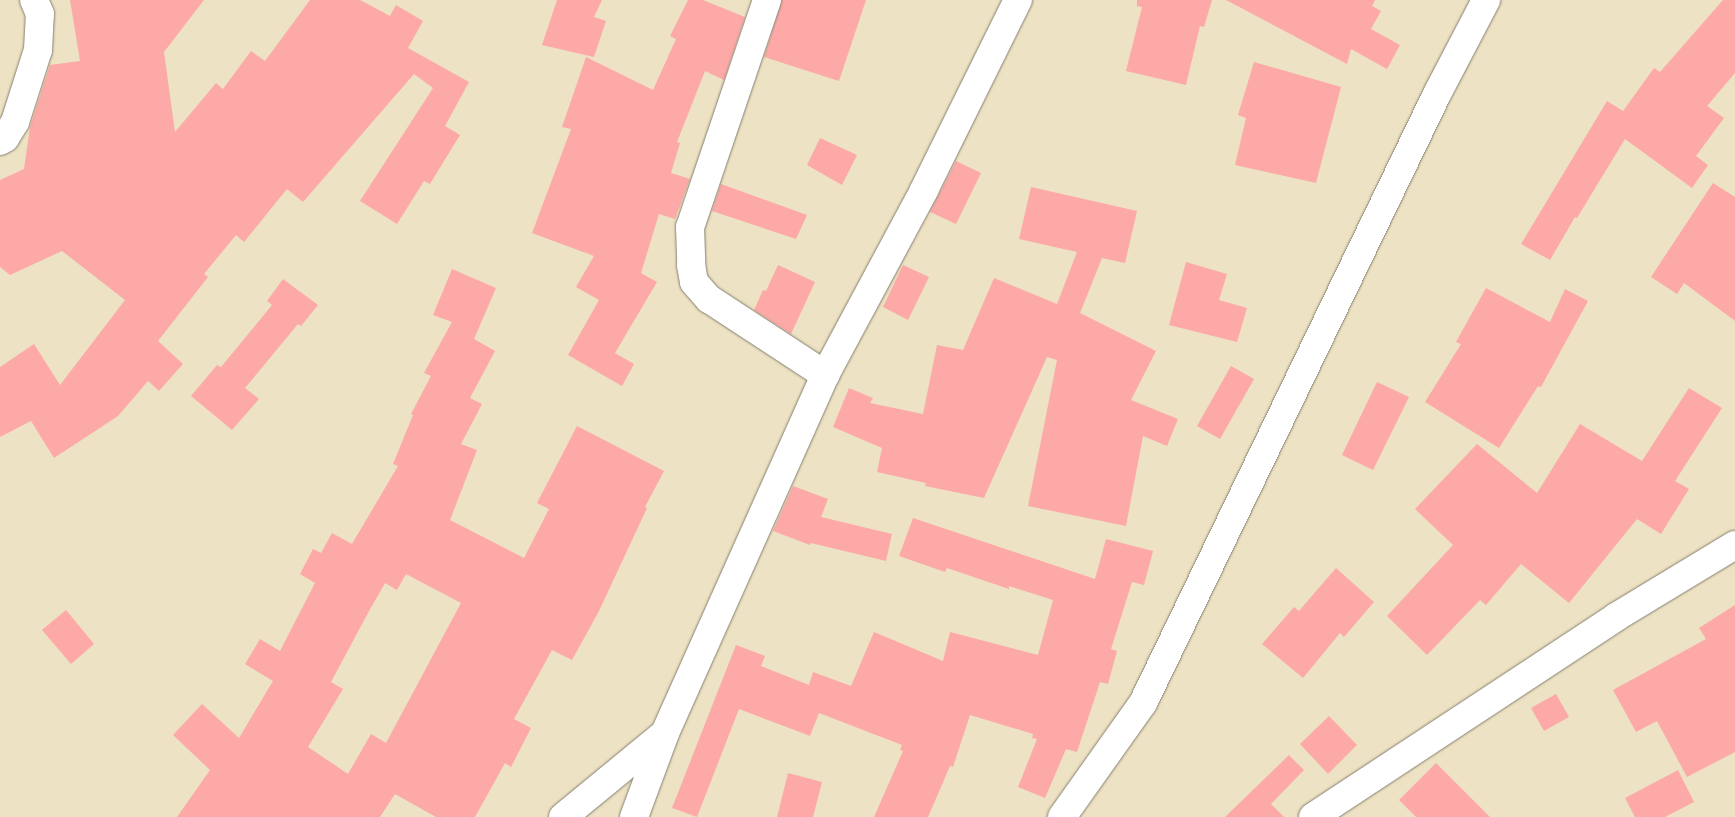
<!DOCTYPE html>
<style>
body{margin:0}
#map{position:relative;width:1735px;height:817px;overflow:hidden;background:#ede2c3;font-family:"Shantell Sans",sans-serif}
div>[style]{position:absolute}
.building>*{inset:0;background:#fca9a8}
.roads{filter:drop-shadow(0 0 1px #847f70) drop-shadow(0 0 1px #847f70)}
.minor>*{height:28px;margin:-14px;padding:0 14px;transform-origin:14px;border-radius:14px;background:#fff}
span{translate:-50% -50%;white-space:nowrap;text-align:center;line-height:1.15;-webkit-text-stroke:5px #fdfcf7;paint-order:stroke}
</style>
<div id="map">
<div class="building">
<div style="clip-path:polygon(70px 0,204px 0,164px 52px,175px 132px,216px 83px,223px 89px,251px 51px,265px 61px,310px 0,360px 0,390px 16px,396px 5px,423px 21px,408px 48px,469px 82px,445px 126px,460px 135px,430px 184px,424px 181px,397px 224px,360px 201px,433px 88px,414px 74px,303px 202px,287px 189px,244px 242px,236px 235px,204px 274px,208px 277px,158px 341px,183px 364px,159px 391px,148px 381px,118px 416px,54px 458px,31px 421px,0 437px,0 367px,34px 344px,60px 385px,125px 300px,62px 251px,10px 275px,0 267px,0 180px,24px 169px,30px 127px,50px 65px,80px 61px)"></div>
<div style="clip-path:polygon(557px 0,602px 0,594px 17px,606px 21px,594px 57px,542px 45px)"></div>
<div style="clip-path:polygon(688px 0,703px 0,745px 17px,724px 80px,705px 71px,677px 142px,680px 143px,671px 173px,690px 179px,675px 219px,659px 214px,641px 273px,657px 282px,615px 353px,634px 364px,622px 386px,568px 355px,599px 300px,576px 287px,594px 256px,532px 233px,571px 129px,562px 127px,586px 57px,653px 90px,676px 39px,670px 36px)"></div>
<div style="clip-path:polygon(782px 0,866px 0,839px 81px,764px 57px)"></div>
<div style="clip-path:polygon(1137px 0,1212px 0,1204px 27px,1200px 26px,1186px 85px,1126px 71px,1142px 7px,1137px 6px)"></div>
<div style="clip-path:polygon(1226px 0,1375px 0,1372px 6px,1381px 11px,1371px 29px,1400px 45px,1387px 69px,1351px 49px,1347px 64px)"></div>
<div style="clip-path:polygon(1723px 0,1735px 0,1735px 73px,1707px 106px,1724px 118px,1696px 156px,1708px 165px,1692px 188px,1625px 139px,1577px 218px,1575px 217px,1550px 260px,1521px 244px,1607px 101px,1623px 111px,1654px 68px,1660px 72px)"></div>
<div style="clip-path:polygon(1254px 62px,1341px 87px,1316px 183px,1235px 165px,1246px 118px,1238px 115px)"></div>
<div style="clip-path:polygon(820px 138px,857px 155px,842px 185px,807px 165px)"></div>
<div style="clip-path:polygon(956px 161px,981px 173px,956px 224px,930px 212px)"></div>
<div style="clip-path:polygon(1713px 183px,1735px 197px,1735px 321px,1684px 283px,1677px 294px,1651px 277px)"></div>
<div style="clip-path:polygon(721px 184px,807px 215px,796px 239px,712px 211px)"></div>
<div style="clip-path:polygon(1031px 187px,1137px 211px,1125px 263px,1102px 258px,1080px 313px,1156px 351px,1131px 400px,1178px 419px,1167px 446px,1143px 436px,1126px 526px,1028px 506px,1057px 360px,1047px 357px,984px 498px,925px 486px,926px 483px,877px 472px,882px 448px,833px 427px,849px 388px,873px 398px,870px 403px,923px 414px,937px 345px,963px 350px,994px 278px,1057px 304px,1077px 252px,1019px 239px)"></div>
<div style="clip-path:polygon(1186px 262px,1227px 274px,1219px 300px,1247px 308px,1237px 342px,1169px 325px)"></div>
<div style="clip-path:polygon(778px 265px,815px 282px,791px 334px,754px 310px,763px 290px,766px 291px)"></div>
<div style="clip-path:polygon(903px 265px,929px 277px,908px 320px,883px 307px)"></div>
<div style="clip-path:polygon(evenodd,452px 269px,496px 288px,474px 339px,495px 351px,470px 398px,482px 404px,461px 444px,477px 450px,450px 520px,524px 558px,549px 509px,537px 503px,577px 426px,664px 471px,645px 507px,647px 508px,599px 611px,572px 660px,552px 650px,514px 719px,531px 728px,511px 767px,505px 763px,475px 817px,436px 817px,395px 794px,380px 817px,177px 817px,210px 770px,173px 735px,202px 704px,239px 738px,273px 681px,245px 664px,260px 639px,280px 651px,315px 583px,300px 574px,313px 549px,321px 553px,332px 533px,352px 544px,398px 466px,393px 464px,413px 415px,411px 414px,431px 376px,424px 373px,452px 322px,433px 315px,452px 269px,406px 574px,461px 603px,386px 743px,371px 734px,348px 774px,308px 747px,343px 689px,331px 682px,369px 611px,385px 583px,397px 590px,406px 574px)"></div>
<div style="clip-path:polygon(283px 279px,318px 305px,301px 326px,298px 324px,245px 388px,259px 399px,232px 430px,191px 396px,217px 365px,221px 367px,272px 305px,267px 301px)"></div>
<div style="clip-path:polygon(1486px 288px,1550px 322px,1565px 289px,1588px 301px,1541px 387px,1538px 386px,1499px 448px,1425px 402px,1461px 344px,1456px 342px)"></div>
<div style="clip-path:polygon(1231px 366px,1254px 379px,1220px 439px,1197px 426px)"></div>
<div style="clip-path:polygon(1377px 382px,1409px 397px,1373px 470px,1342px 455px)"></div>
<div style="clip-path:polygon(1689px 388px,1722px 408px,1675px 481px,1689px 489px,1661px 534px,1637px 519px,1569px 603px,1521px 564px,1486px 605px,1480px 600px,1427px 655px,1387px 616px,1453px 545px,1415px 509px,1477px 444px,1537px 493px,1580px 424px,1642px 461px)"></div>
<div style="clip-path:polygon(793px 486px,828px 499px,821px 517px,892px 534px,886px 561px,811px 543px,810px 545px,773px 531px)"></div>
<div style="clip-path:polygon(913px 518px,1095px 579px,1106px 539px,1153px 551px,1144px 585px,1132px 582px,1111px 649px,1117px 651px,1108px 684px,1100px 682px,1077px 752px,1066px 749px,1045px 798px,1018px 787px,1037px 739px,1032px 738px,1033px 734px,970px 715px,953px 767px,950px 766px,928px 817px,874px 817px,903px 751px,900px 750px,902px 745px,819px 713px,810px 736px,739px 709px,697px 817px,672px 808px,736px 645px,765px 656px,761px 666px,809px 685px,813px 672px,851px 686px,874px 632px,943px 661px,950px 632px,1038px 655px,1053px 600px,1009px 586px,1009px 589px,947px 568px,945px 572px,899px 556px)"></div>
<div style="clip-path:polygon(1336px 568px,1374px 602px,1344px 637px,1340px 633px,1303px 678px,1262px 644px,1294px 607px,1299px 611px)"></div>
<div style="clip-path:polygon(1735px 605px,1735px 752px,1687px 777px,1657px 721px,1636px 732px,1613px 690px,1706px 639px,1699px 628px)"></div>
<div style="clip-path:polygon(66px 610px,94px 644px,71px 664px,42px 630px)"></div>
<div style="clip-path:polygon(1556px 694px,1569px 717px,1544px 731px,1531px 708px)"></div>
<div style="clip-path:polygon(1329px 716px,1357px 745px,1328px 774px,1300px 744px)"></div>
<div style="clip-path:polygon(1289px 755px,1304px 770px,1271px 804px,1284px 817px,1225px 817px)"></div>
<div style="clip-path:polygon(1436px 763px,1490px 817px,1416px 817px,1399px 800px)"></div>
<div style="clip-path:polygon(1678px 770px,1694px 802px,1665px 817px,1635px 817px,1625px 798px)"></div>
<div style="clip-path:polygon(788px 773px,822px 782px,813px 817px,777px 817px)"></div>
</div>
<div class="roads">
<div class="minor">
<div style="left:767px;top:0;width:240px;rotate:108.7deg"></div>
<div style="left:690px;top:227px;width:38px;rotate:88deg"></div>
<div style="left:691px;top:265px;width:17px;rotate:80deg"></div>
<div style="left:694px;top:282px;width:23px;rotate:49deg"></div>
<div style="left:709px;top:299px;width:139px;rotate:33.2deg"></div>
<div style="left:0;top:141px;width:6px;rotate:-31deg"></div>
<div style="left:5px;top:138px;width:19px;rotate:-58deg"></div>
<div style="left:15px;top:122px;width:76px;rotate:-72.3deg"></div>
<div style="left:38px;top:50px;width:36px;rotate:-87deg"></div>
<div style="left:40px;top:14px;width:15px;rotate:-113deg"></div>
<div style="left:563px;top:817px;width:131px;rotate:-39.4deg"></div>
<div style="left:634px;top:817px;width:90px;rotate:-69.7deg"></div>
<div style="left:665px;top:733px;width:392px;rotate:-65.9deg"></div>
<div style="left:825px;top:375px;width:210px;rotate:-61.8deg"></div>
<div style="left:924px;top:190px;width:212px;rotate:-63.7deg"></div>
<div style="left:1062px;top:817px;width:140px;rotate:-54.6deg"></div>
<div style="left:1143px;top:703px;width:678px;rotate:-64.23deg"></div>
<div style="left:1438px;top:92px;width:104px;rotate:-62.4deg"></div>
<div style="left:1313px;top:817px;width:363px;rotate:-33.4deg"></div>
<div style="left:1616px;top:617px;width:139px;rotate:-31.2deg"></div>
</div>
</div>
</div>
